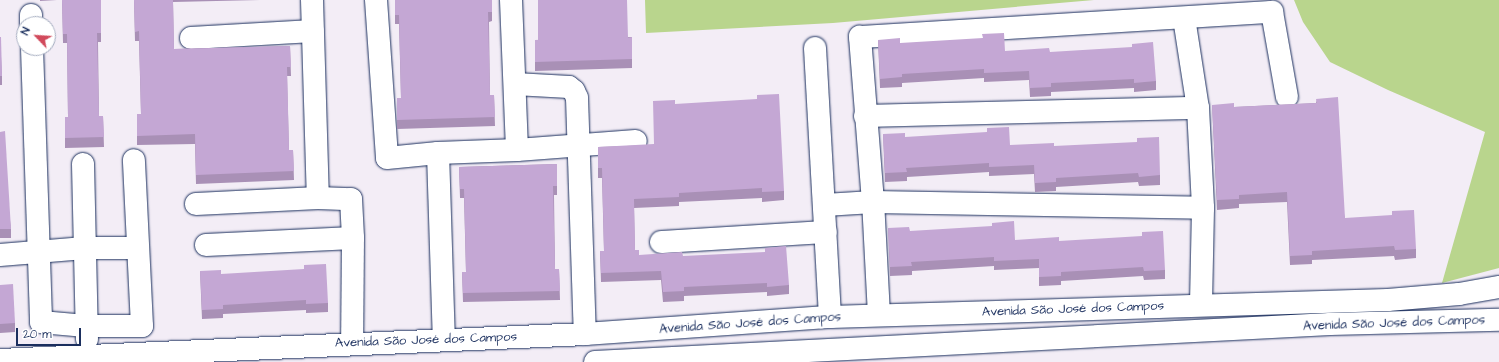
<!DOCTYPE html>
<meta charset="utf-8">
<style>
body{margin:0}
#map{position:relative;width:1499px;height:362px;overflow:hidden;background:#f3edf6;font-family:"Architects Daughter",sans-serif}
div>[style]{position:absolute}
.green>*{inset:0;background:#b9d58d}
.roads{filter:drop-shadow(0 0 1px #1b2f5e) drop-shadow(0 0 1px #1b2f5e)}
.minor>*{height:22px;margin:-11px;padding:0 11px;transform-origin:11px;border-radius:11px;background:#fff}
.wall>*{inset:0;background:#a990b6}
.building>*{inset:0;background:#c4a7d4}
span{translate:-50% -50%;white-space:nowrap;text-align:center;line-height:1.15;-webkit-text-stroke:3.5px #fff;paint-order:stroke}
.street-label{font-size:13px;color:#1b2f5e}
.north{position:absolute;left:16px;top:16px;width:40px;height:40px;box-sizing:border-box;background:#fff;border:1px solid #a4acbf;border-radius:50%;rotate:295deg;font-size:11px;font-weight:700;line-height:16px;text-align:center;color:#1b2f5e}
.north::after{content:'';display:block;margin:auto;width:14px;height:18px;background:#d1495b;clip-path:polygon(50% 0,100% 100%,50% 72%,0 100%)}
.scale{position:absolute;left:16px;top:328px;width:65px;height:18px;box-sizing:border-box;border:2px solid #1b2f5e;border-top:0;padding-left:5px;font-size:12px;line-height:14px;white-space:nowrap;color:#1b2f5e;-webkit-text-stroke:3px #fff;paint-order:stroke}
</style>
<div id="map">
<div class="green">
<div style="clip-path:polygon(645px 0,1094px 0,833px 23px,646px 33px)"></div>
<div style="clip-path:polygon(1294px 0,1499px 0,1499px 268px,1442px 283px,1485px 132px,1388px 90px,1330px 62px,1303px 22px)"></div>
</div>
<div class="roads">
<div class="minor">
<div style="left:312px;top:0;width:198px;rotate:88.3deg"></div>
<div style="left:376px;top:0;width:158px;rotate:86deg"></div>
<div style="left:387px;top:158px;width:51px;rotate:-5.6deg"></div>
<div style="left:438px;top:153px;width:79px;rotate:-2.2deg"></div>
<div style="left:517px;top:150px;width:119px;rotate:-4.3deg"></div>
<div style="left:511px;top:0;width:150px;rotate:87.7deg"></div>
<div style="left:31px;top:15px;width:9px;rotate:90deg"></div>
<div style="left:1184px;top:18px;width:91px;rotate:81.2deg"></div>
<div style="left:1198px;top:108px;width:100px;rotate:87.1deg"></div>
<div style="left:1203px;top:208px;width:97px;rotate:91.2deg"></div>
<div style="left:191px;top:38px;width:122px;rotate:-3.3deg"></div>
<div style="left:32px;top:48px;width:274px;rotate:88.1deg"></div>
<div style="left:41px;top:322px;width:45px;rotate:5.1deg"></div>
<div style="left:86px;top:326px;width:56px"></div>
<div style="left:142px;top:326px;width:166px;rotate:-92.8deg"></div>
<div style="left:815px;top:48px;width:269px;rotate:86.8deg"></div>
<div style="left:515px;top:84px;width:54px;rotate:3.2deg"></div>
<div style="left:569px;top:87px;width:6px;rotate:39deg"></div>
<div style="left:574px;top:91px;width:8px;rotate:67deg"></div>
<div style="left:577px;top:98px;width:236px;rotate:88.1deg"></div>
<div style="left:865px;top:116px;width:333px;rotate:-1.4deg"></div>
<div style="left:438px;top:153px;width:187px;rotate:88.2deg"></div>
<div style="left:83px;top:164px;width:175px;rotate:88.7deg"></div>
<div style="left:196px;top:204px;width:122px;rotate:-2.8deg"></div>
<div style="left:318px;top:198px;width:33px;rotate:2deg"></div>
<div style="left:351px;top:199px;width:39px;rotate:87deg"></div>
<div style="left:353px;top:238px;width:105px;rotate:90.5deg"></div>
<div style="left:825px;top:205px;width:48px;rotate:-3.6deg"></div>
<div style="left:873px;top:202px;width:330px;rotate:1deg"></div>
<div style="left:661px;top:242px;width:165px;rotate:-3.5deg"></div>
<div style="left:206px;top:245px;width:147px;rotate:-2.7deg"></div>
<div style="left:0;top:255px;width:85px;rotate:-4.7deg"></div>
<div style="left:85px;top:248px;width:53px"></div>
<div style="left:879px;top:315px;width:113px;rotate:-93deg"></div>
<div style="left:873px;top:202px;width:166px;rotate:-94.5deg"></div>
<div style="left:860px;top:37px;width:413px;rotate:-3.5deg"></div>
<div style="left:1272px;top:12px;width:86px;rotate:80deg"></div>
<div style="left:0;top:360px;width:586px;rotate:-2.54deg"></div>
<div style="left:585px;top:334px;width:246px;rotate:-4deg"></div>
<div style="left:830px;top:317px;width:558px;rotate:-1.75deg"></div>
<div style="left:1388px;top:300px;width:71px;rotate:-4.8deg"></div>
<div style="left:1459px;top:294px;width:41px;rotate:-9.9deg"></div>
<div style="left:595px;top:362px;width:736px;rotate:-2.96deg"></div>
<div style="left:1330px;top:324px;width:169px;rotate:-1.4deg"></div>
</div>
</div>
<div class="wall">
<div style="clip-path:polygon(40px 0,57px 0,40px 1px)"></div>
<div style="clip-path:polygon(62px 0,101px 0,101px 42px,98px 42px,99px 116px,103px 116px,104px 147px,65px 148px,65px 117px,68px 117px,67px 43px,63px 43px)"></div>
<div style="clip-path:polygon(134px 0,260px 0,173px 2px,174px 49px,290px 46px,291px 76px,287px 76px,289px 150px,293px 150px,294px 180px,196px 184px,195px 144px,137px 145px,137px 114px,141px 114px,139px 41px,135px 41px)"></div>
<div style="clip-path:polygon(395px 0,492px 0,492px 21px,489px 22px,490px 95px,494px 95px,495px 126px,397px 129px,397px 98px,401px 98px,399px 24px,395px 24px)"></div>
<div style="clip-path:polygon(0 37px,2px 76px,2px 85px,0 85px)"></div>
<div style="clip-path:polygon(632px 37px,632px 68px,535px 71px,535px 40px)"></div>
<div style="clip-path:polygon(878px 40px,900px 43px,1005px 51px,1050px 52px,1156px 81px,1156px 90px,1134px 92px,1134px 88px,1051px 92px,1051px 96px,1030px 97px,1029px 80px,984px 82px,984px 78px,902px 83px,902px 87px,880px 88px)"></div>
<div style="clip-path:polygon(1316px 99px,1345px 218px,1416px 249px,1416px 258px,1395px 260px,1394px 256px,1312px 260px,1312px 264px,1290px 265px,1287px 202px,1239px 204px,1239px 208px,1217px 210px,1212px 105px,1234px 107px,1316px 103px)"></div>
<div style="clip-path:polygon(675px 104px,784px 191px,784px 200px,762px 202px,762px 198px,679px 202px,679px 206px,634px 208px,635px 250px,639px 255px,683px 256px,789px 285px,789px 294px,767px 296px,767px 292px,684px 296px,684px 301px,663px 302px,661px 280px,601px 282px,600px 251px,604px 251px,602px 178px,598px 178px,598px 147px,654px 145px)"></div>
<div style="clip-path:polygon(0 132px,11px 229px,11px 238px,0 238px)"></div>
<div style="clip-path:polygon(883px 134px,905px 137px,1010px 145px,1054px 146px,1160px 175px,1160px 185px,1139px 186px,1138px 182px,1056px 187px,1056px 191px,1035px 192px,1034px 174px,989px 176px,989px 172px,907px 177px,907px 181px,885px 182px)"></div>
<div style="clip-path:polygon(557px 164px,557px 195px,554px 195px,555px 269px,559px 269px,560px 300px,463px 302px,462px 272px,466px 272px,464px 198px,460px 198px,459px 167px)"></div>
<div style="clip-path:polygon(888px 228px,910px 231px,1015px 240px,1059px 241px,1165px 270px,1165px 279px,1144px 280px,1143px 276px,1061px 281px,1061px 285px,1039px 286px,1039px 268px,994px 270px,994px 266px,912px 271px,912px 275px,890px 276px)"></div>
<div style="clip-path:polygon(200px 271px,221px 274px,328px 303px,328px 312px,306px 313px,306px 310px,223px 314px,223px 318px,202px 319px)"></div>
<div style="clip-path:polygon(0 285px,15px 323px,15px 332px,0 333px)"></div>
</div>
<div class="building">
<div style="clip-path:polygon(62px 0,101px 0,101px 33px,97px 33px,99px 116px,103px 116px,104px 137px,65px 138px,65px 117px,68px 117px,67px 34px,63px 34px)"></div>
<div style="clip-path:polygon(134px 0,173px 0,174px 49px,290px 46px,291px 67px,287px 67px,289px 150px,293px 150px,294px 171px,196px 175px,195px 134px,137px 136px,137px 114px,141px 114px,139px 31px,135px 32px)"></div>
<div style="clip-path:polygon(395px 0,492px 0,492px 12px,488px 12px,490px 95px,494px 95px,495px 117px,397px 120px,397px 98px,401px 98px,399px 15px,395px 15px)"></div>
<div style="clip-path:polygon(538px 0,627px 0,628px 38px,632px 37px,632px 59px,535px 62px,535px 40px,538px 40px)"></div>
<div style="clip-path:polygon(1004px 33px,1005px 51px,1049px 48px,1050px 52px,1132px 47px,1132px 44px,1153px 42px,1156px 81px,1134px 83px,1134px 79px,1051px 83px,1051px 87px,1030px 88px,1029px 71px,984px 73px,984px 69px,902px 74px,902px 77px,880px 79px,878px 40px,900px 38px,900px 43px,983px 38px,982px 34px)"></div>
<div style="clip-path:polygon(0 37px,1px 37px,2px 76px,0 76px)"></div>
<div style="clip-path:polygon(779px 94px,784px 191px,762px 192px,762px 188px,679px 193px,679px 197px,634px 199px,635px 250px,639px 250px,639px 255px,682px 252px,683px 256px,765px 252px,765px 248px,786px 246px,789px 285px,767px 287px,767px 283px,684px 287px,684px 291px,663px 292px,661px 271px,601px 273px,600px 251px,604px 251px,602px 168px,598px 168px,598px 147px,654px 144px,653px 101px,675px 100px,675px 104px,757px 99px,757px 95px)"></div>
<div style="clip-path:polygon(1338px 97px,1345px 218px,1392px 215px,1392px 211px,1414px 210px,1416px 249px,1395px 250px,1394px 246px,1312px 251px,1312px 255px,1290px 256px,1287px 192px,1239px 195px,1239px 199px,1217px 200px,1212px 105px,1234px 103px,1234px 107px,1317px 103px,1316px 99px)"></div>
<div style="clip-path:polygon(1009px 127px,1010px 145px,1054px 143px,1054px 146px,1137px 142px,1137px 138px,1159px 137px,1160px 175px,1139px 177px,1138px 173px,1056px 178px,1056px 182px,1035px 183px,1034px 165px,989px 167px,989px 163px,906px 168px,907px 172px,885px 173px,883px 134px,905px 133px,905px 137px,987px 132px,987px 128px)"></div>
<div style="clip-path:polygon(5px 131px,11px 229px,0 229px,0 132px)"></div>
<div style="clip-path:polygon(557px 164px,557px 186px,553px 186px,555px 269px,559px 269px,560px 291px,463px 293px,462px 272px,466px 272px,464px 189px,460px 189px,459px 167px)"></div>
<div style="clip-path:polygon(1014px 221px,1015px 240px,1059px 237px,1059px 241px,1142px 236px,1142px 232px,1163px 231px,1165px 270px,1144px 271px,1143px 267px,1061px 272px,1061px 276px,1039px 277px,1039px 259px,994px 261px,994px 257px,911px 262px,912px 266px,890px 267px,888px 228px,909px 227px,910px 231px,992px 226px,992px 223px)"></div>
<div style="clip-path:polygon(326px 264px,328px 303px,306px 304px,306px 300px,223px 305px,223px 309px,202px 310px,200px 271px,221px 270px,221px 274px,304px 269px,304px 265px)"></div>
<div style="clip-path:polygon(13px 284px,15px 323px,0 324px,0 285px)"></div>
</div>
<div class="street-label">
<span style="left:1073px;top:309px;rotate:-2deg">Avenida São José dos Campos</span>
<span style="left:750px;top:323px;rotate:-4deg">Avenida São José dos Campos</span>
<span style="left:1394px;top:323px;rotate:-2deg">Avenida São José dos Campos</span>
<span style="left:426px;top:340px;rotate:-2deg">Avenida São José dos Campos</span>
</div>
<div class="north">N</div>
<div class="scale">20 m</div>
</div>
